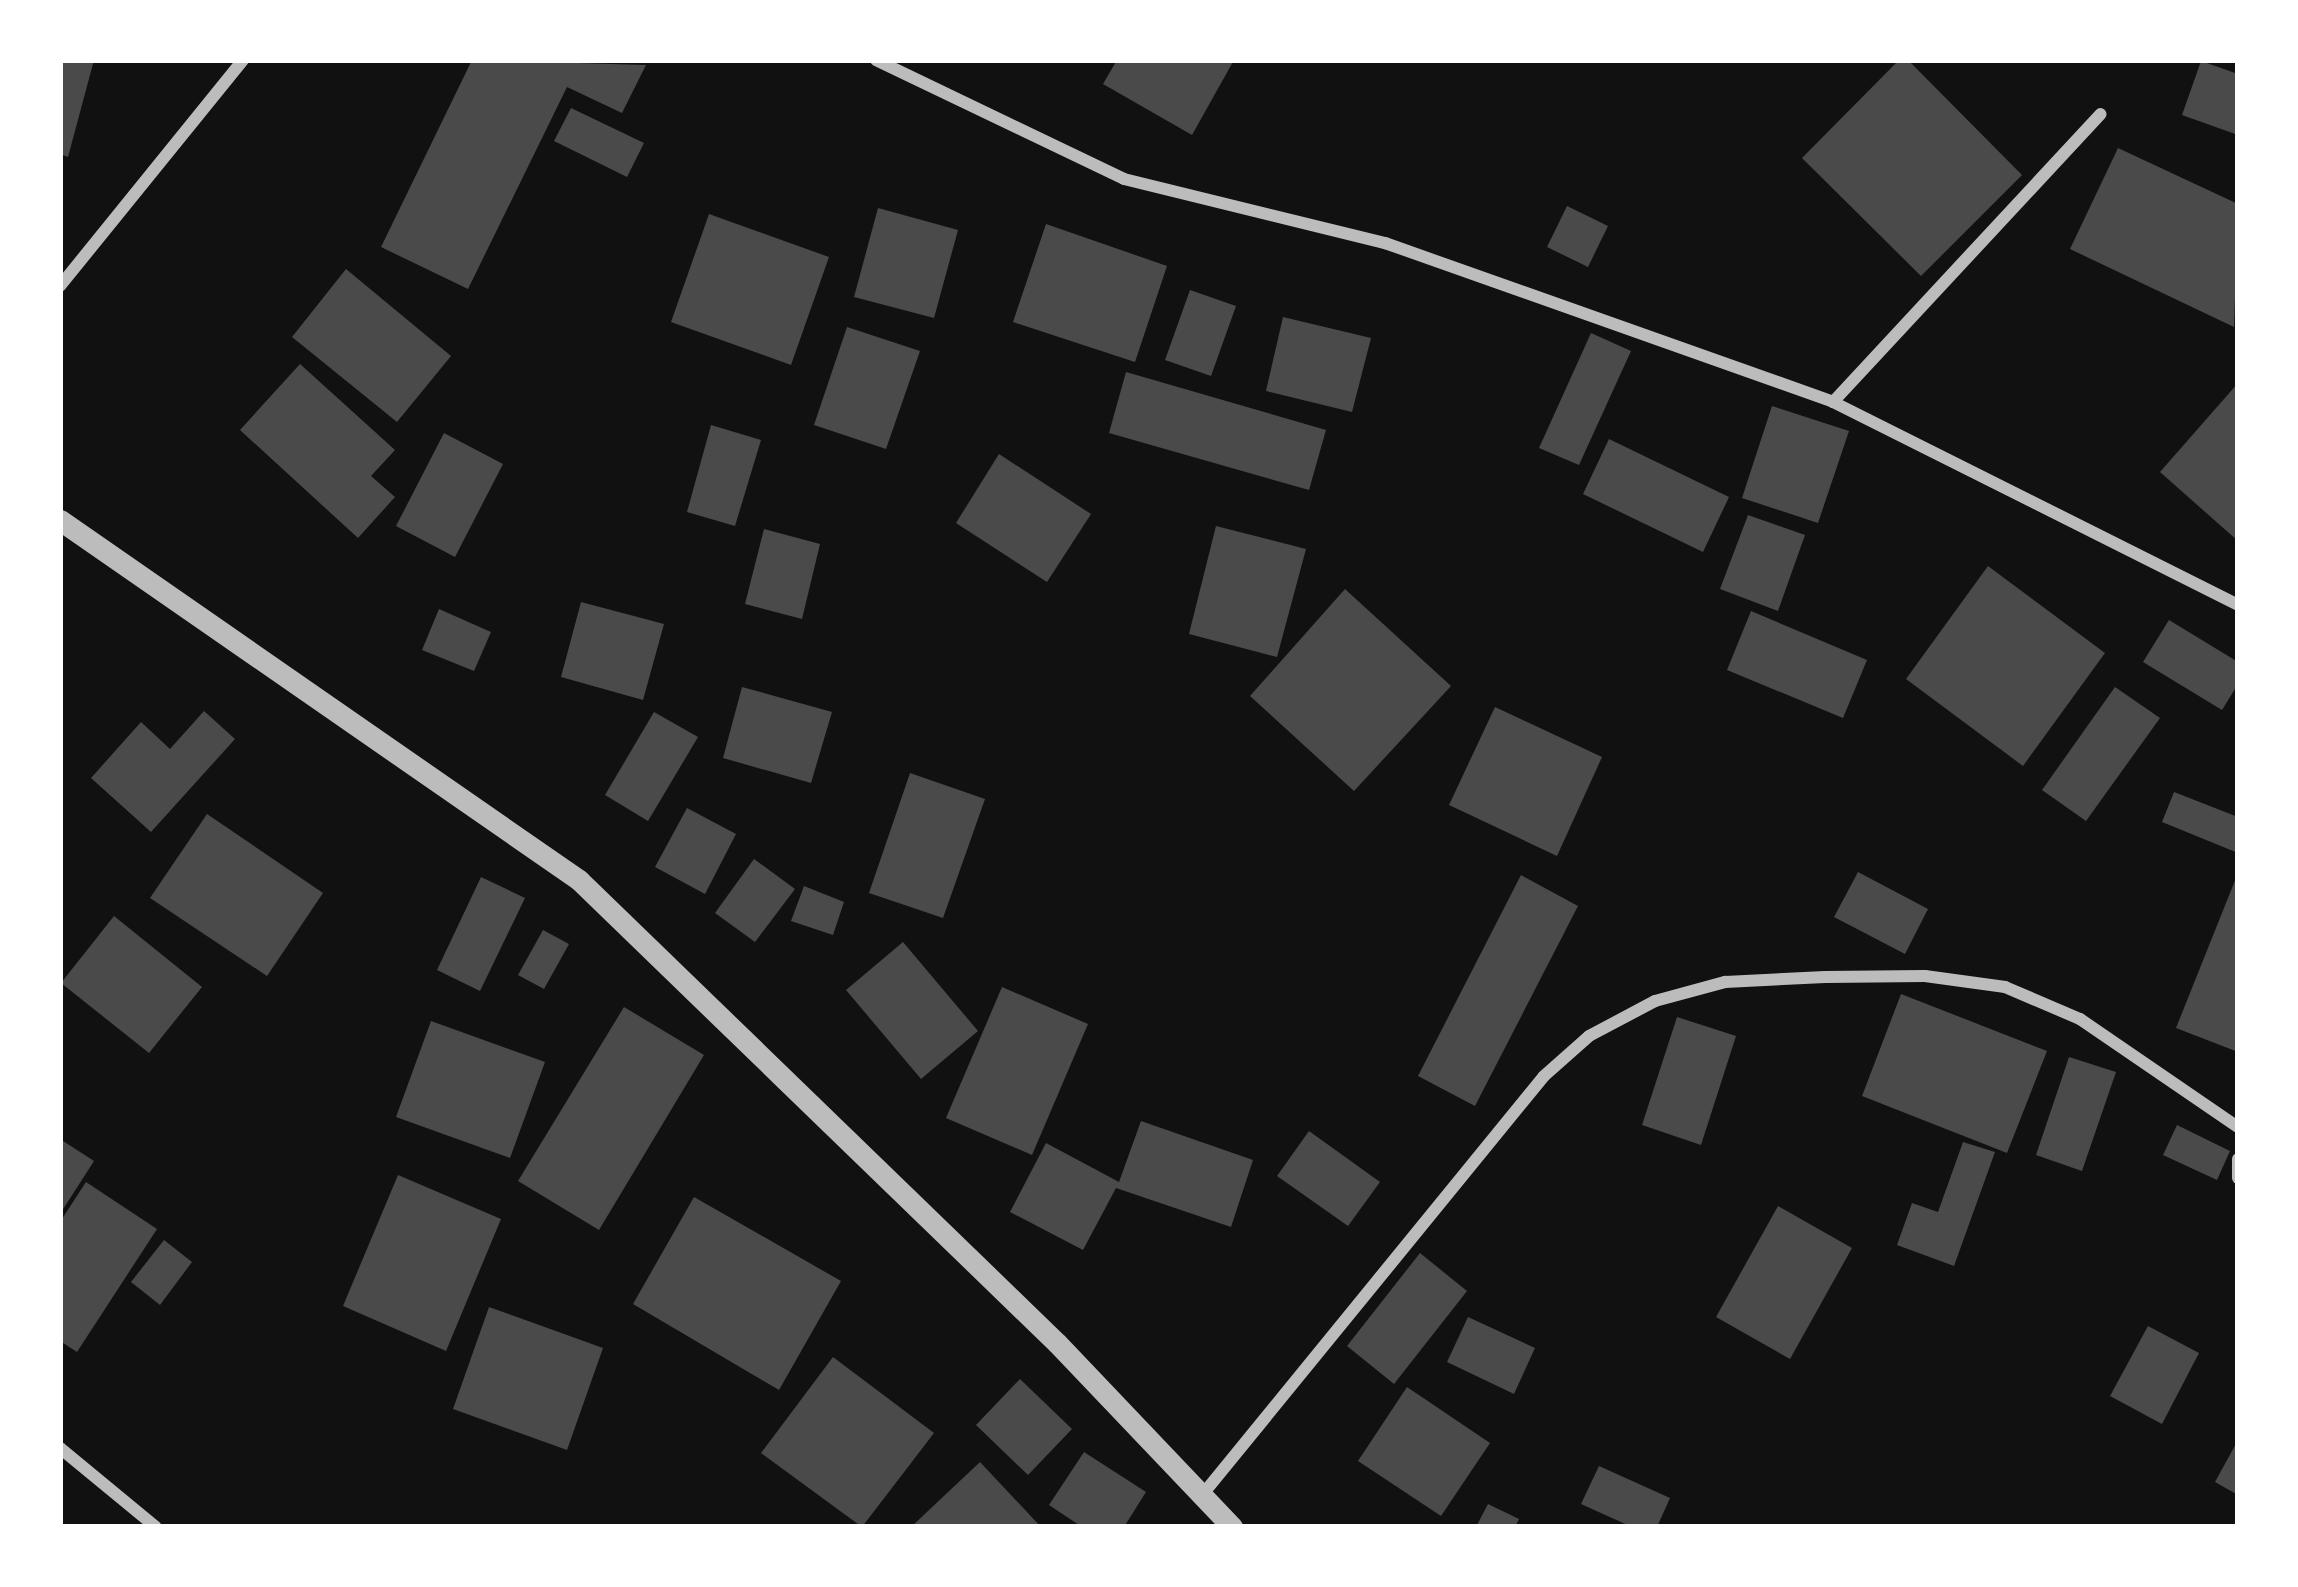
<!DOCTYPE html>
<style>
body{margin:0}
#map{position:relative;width:2298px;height:1587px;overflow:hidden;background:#111;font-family:Merriweather,serif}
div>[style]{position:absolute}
.building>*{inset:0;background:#4a4a4a}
.minor>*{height:12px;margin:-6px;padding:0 6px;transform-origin:6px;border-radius:6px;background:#bcbcbc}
.tertiary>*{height:21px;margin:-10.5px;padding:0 10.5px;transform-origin:10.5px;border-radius:10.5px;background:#bcbcbc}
span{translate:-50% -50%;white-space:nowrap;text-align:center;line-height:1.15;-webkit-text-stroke:12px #fff;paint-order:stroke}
.frame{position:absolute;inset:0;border:63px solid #fff;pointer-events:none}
</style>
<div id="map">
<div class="building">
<div style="clip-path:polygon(60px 60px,94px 60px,68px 157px,60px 154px)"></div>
<div style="clip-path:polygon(472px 60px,646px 65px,622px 113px,567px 87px,468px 289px,381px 247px)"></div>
<div style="clip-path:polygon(1117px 60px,1234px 60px,1192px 135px,1103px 84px)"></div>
<div style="clip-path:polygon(1899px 60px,1908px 60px,2022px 175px,1921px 276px,1802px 158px)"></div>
<div style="clip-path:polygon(2201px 61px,2238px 74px,2238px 135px,2182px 115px)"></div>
<div style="clip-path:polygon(571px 108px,644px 143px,627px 177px,554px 141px)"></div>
<div style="clip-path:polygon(2118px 148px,2238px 204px,2234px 327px,2070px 249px)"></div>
<div style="clip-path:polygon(1567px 206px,1608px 226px,1588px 267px,1547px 247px)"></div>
<div style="clip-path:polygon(878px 208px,958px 230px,934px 318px,854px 297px)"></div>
<div style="clip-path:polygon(709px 214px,829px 257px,791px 365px,671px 322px)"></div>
<div style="clip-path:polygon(1046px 224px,1167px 266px,1135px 362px,1013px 322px)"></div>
<div style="clip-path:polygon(346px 269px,451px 356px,397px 422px,292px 337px)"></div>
<div style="clip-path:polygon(1190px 290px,1236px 306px,1211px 376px,1165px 360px)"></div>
<div style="clip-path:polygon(1283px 317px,1371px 338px,1352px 412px,1266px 391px)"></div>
<div style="clip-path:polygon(847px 327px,920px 351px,886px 449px,814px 425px)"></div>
<div style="clip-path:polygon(1591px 333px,1631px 351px,1579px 465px,1539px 448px)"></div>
<div style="clip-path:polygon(300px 364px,395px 450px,371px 476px,395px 497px,358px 538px,240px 430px)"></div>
<div style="clip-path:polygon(1126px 372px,1326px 430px,1309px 490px,1109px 433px)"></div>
<div style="clip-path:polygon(2238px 383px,2238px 541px,2160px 472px)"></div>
<div style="clip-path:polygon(1772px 406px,1849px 431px,1818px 523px,1742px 498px)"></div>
<div style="clip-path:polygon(711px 425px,761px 440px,735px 526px,687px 512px)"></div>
<div style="clip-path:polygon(444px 433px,503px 464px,455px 557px,396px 526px)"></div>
<div style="clip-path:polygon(1609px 439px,1729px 497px,1703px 552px,1583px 494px)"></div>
<div style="clip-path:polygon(999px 454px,1091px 514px,1047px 582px,956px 523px)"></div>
<div style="clip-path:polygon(1748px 515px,1805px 535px,1778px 611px,1720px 589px)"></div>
<div style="clip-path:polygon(1216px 526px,1306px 549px,1277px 657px,1189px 634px)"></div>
<div style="clip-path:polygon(764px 529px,820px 544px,802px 619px,745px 604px)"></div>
<div style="clip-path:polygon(1988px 566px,2105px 653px,2023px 766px,1906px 679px)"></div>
<div style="clip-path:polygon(1345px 589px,1451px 686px,1354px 791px,1250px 696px)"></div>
<div style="clip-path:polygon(581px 602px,664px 624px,643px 700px,561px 677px)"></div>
<div style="clip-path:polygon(439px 609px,491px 632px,474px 671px,422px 650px)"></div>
<div style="clip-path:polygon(1751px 611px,1867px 660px,1843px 718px,1727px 670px)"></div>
<div style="clip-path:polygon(2169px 620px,2238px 662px,2238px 684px,2222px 710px,2143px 662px)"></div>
<div style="clip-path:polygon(742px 687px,832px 712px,811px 783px,723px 758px)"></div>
<div style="clip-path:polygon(2115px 687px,2160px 718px,2086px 821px,2042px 790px)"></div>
<div style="clip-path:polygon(1495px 707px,1602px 757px,1557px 856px,1449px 805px)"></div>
<div style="clip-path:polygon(204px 711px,235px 739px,151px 832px,91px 778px,141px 722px,170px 749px)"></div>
<div style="clip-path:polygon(654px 712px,698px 737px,648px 821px,605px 795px)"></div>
<div style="clip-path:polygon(910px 773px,985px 799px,943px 918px,869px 893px)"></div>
<div style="clip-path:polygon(2174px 792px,2238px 817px,2238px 853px,2162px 822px)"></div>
<div style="clip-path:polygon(687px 808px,736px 834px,705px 894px,655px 867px)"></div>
<div style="clip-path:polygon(207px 814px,323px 893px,267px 976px,150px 898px)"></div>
<div style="clip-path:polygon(754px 859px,795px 889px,755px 942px,715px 913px)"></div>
<div style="clip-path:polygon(1858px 872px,1928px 909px,1905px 954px,1834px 917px)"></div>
<div style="clip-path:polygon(2238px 873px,2238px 1052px,2176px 1028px)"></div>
<div style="clip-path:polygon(1521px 875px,1578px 906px,1475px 1106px,1418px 1076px)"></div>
<div style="clip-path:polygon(481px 877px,525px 898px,480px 991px,437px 970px)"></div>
<div style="clip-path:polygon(804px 886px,844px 902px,833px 935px,791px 921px)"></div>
<div style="clip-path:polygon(114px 916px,202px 987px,149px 1053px,61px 983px)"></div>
<div style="clip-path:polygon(543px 930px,569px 944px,544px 989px,518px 975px)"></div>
<div style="clip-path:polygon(903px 942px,978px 1031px,921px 1079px,846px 990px)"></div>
<div style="clip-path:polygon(1002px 987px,1088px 1024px,1032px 1155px,946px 1118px)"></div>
<div style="clip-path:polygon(1901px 994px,2047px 1051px,2007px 1153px,1862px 1096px)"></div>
<div style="clip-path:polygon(624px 1007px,704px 1055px,599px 1230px,518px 1181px)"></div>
<div style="clip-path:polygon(1677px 1017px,1736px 1036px,1701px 1145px,1642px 1125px)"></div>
<div style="clip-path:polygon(431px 1021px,545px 1062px,510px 1158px,396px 1117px)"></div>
<div style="clip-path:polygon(2069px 1057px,2116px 1072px,2082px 1171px,2036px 1155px)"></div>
<div style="clip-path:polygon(1141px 1121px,1253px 1160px,1231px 1227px,1116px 1188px,1083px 1250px,1010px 1212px,1046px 1143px,1119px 1182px)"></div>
<div style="clip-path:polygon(2177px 1125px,2230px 1151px,2217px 1180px,2163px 1155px)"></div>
<div style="clip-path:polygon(1309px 1131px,1380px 1182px,1348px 1226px,1277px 1176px)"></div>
<div style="clip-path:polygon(60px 1139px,94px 1161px,60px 1214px)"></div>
<div style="clip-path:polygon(1963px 1142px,1995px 1152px,1954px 1266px,1897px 1245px,1912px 1203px,1938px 1212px)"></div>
<div style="clip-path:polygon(398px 1175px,501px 1219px,446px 1351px,343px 1306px)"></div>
<div style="clip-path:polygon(86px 1182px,157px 1229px,77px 1352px,60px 1341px,60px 1222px)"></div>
<div style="clip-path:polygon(694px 1197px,841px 1281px,779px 1390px,633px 1304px)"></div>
<div style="clip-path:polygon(1778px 1206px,1852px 1248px,1790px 1359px,1716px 1317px)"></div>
<div style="clip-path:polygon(164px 1240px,192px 1262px,160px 1305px,131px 1282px)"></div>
<div style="clip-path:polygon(1420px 1253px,1467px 1291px,1394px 1384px,1347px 1346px)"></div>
<div style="clip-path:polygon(489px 1307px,603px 1348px,567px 1450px,453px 1409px)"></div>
<div style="clip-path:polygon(1468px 1317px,1535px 1348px,1514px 1394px,1447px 1362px)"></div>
<div style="clip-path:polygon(2148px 1326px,2199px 1353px,2162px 1424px,2110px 1396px)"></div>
<div style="clip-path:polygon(833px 1357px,934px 1433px,862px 1527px,761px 1453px)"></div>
<div style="clip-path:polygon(1020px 1379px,1072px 1429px,1028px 1475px,976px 1425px)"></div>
<div style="clip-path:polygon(1407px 1387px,1490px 1443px,1441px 1516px,1358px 1461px)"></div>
<div style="clip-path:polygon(2238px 1440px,2238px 1495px,2215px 1482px)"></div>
<div style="clip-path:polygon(1084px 1452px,1146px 1492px,1124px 1527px,1082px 1527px,1049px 1505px)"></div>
<div style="clip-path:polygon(980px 1462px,1041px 1527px,911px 1527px)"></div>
<div style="clip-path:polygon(1599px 1466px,1670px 1498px,1657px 1527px,1632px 1527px,1581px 1504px)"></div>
<div style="clip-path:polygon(1488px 1504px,1519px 1519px,1515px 1527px,1476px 1527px)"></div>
</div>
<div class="minor">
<div style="left:876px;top:60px;width:275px;rotate:25.6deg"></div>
<div style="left:1124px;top:179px;width:269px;rotate:13.8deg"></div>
<div style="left:1385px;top:243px;width:475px;rotate:19.5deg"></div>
<div style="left:1833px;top:402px;width:453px;rotate:26.6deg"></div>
<div style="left:60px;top:286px;width:291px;rotate:-51deg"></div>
<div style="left:1833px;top:402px;width:393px;rotate:-47.1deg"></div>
<div style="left:2238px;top:1159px;width:19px;rotate:90deg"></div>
<div style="left:60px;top:1448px;width:124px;rotate:39.5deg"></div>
<div style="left:1203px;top:1494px;width:539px;rotate:-50.79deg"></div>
<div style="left:1544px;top:1076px;width:60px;rotate:-41.6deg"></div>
<div style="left:1589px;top:1036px;width:75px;rotate:-27.9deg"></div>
<div style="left:1655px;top:1001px;width:73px;rotate:-15.2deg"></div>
<div style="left:1725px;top:982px;width:100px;rotate:-2.9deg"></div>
<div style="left:1825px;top:977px;width:100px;rotate:-0.6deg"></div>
<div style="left:1925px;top:976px;width:81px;rotate:7.8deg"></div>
<div style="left:2005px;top:987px;width:82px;rotate:23.1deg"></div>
<div style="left:2080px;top:1019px;width:191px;rotate:34.4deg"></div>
</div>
<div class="tertiary">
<div style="left:60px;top:520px;width:632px;rotate:34.75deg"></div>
<div style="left:579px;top:880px;width:665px;rotate:44.09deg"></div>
<div style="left:1057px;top:1343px;width:254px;rotate:46.4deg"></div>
</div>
<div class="frame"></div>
</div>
